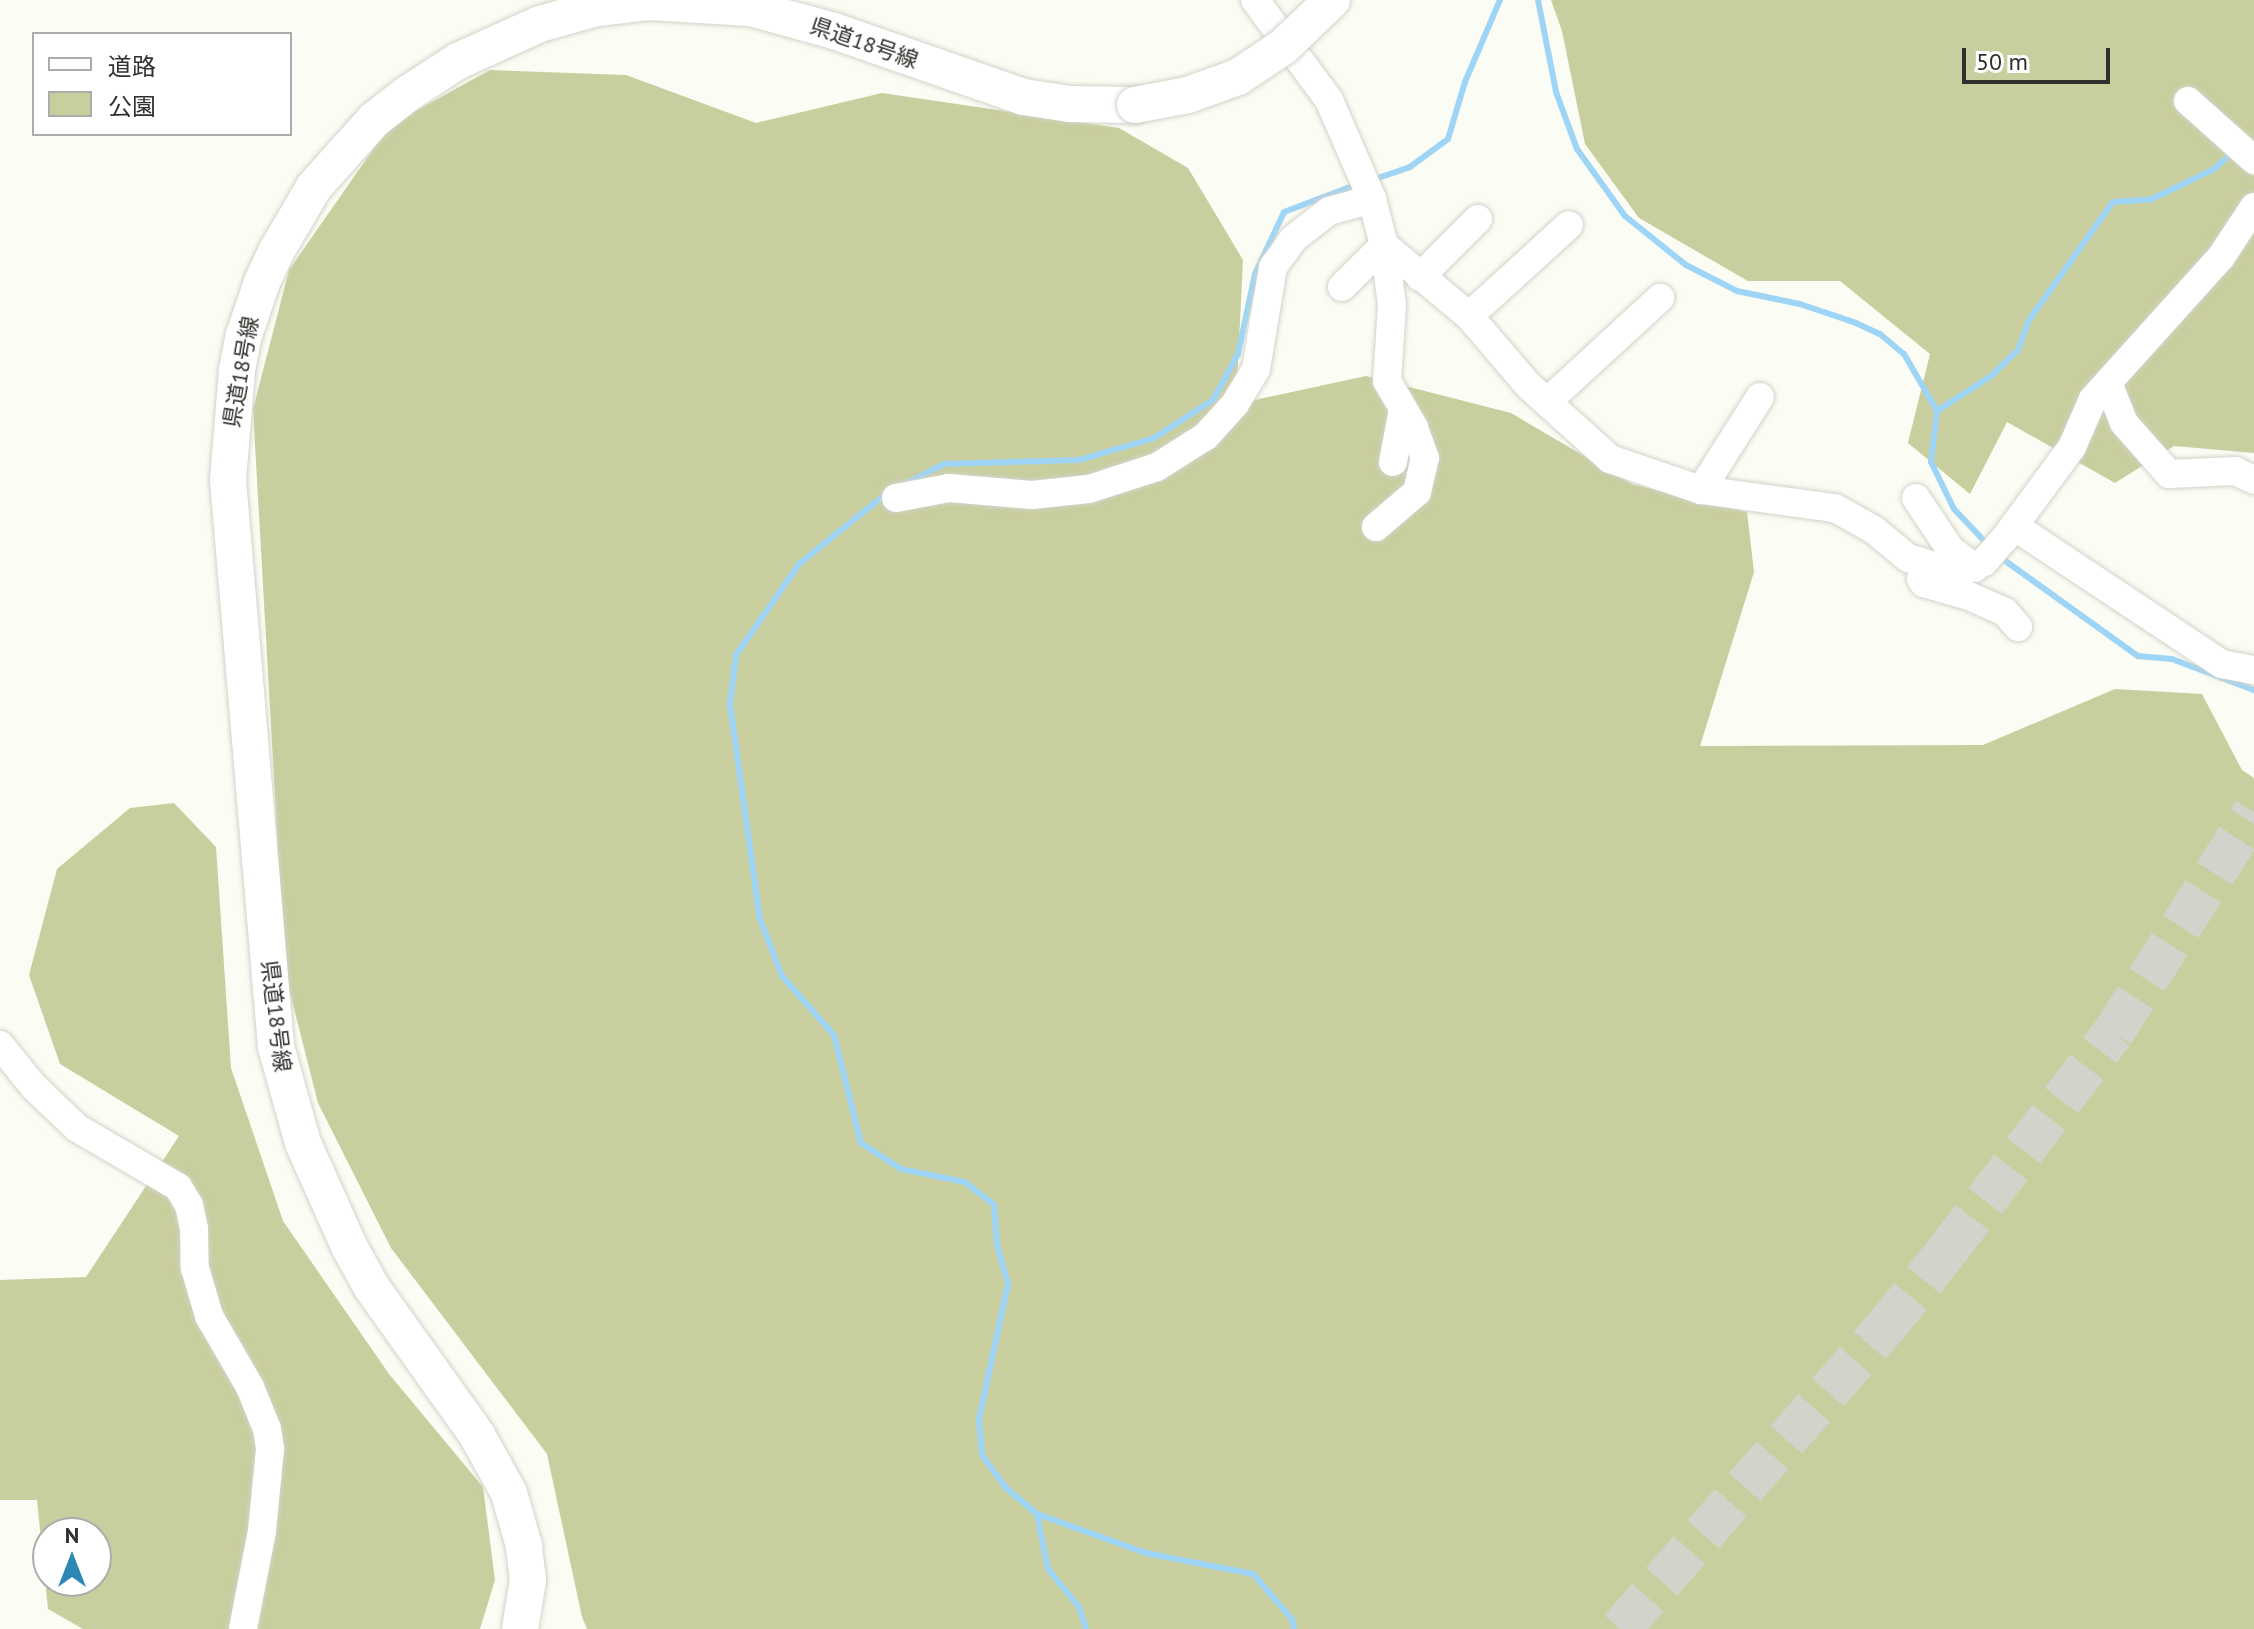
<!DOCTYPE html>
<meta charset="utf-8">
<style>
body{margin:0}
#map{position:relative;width:2254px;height:1629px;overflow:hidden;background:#fbfcf3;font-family:"PT Sans","Noto Sans JP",sans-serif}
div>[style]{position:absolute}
.green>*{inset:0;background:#c9ce9e}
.stream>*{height:6px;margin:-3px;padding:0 3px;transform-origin:3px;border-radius:3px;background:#9ed5f6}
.highway-tunnel>*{height:42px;margin-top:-21px;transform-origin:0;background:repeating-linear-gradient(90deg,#d2d3cb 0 42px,transparent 0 63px)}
.roads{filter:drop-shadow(0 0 2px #d2d3ca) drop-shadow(0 0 2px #d2d3ca)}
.minor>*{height:28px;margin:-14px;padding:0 14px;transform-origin:14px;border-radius:14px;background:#fff}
.major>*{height:36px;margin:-18px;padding:0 18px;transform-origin:18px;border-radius:18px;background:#fff}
.bridges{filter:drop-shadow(0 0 2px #d2d3ca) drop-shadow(0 0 2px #d2d3ca)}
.major-bridge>*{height:36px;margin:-18px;padding:0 18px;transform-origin:18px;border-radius:18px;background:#fff}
span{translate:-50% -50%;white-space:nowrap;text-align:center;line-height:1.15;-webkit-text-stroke:8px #fff;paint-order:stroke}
.street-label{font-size:22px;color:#30302d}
.legend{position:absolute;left:32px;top:32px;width:260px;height:104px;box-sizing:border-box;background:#fff;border:2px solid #acacab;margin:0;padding:10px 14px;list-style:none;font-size:24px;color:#30302d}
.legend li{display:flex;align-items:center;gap:16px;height:40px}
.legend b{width:40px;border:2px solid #acacab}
.north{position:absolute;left:32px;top:1517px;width:80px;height:80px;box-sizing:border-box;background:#fff;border:2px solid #acacab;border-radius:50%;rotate:0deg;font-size:22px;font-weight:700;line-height:32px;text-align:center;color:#30302d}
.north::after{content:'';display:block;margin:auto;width:28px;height:36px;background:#2c87b4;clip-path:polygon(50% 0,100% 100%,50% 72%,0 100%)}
.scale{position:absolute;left:1962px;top:48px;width:148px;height:36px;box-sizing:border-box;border:4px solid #30302d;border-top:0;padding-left:10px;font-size:24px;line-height:28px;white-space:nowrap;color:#30302d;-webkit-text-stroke:6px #fff;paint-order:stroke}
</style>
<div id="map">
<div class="green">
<div style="clip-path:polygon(1551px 0,2254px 0,2254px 453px,2174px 446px,2115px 483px,2007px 422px,1970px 494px,1908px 443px,1930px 354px,1840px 281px,1748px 281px,1639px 218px,1585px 144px,1562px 31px)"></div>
<div style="clip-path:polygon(490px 70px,626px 75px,756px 123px,882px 93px,1119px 128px,1188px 168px,1243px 260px,1236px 404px,1366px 376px,1511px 413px,1632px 484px,1747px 512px,1754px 572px,1700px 746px,1983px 745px,2115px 689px,2202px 694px,2242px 770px,2254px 778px,2254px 1629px,587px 1629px,582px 1617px,547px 1454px,391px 1248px,318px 1103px,285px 973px,253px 409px,289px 270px,390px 125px)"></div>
<div style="clip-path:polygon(evenodd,174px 803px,216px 847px,231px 1068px,283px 1221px,389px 1374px,483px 1487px,495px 1580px,480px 1629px,83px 1629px,48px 1609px,37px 1500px,0 1500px,0 1280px,86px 1277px,179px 1136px,60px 1064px,29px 975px,57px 869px,130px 808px,174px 803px,48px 1533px,96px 1533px,96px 1581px,48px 1581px,48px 1533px)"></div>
</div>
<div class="stream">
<div style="left:1538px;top:0;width:94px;rotate:78.9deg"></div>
<div style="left:1556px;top:92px;width:61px;rotate:69.8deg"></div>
<div style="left:1577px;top:149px;width:82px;rotate:54.4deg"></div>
<div style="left:1625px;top:216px;width:78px;rotate:38.8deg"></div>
<div style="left:1686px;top:265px;width:57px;rotate:27deg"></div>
<div style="left:1737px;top:291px;width:64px;rotate:11.7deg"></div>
<div style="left:1800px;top:304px;width:59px;rotate:18.7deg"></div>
<div style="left:1856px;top:323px;width:26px;rotate:25deg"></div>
<div style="left:1880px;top:334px;width:31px;rotate:40deg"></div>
<div style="left:1904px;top:354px;width:66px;rotate:59.9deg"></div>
<div style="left:1937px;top:411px;width:51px;rotate:96.7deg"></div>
<div style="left:1931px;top:462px;width:52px;rotate:63.9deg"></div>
<div style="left:1954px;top:509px;width:51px;rotate:46.6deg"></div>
<div style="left:1372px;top:180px;width:40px;rotate:-18.9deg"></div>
<div style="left:1410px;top:167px;width:47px;rotate:-36.4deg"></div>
<div style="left:1448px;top:139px;width:59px;rotate:-73.4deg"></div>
<div style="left:1465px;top:82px;width:89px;rotate:-66.9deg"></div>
<div style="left:1937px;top:411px;width:64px;rotate:-32.9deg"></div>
<div style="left:1991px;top:376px;width:37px;rotate:-44deg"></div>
<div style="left:2018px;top:350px;width:32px;rotate:-70deg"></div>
<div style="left:2029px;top:320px;width:145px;rotate:-54.6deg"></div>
<div style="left:2113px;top:202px;width:39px;rotate:-4deg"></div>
<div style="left:2152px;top:199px;width:69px;rotate:-25.8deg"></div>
<div style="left:2214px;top:169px;width:25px;rotate:-42deg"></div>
<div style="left:905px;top:484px;width:44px;rotate:-27.1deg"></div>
<div style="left:944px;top:464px;width:135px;rotate:-1.7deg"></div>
<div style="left:1079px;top:460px;width:78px;rotate:-16.3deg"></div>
<div style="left:1154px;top:438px;width:70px;rotate:-32.8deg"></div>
<div style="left:1213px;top:400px;width:52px;rotate:-61.5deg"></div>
<div style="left:1238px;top:354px;width:82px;rotate:-78deg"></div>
<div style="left:1255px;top:274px;width:68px;rotate:-64.9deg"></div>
<div style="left:1284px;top:212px;width:79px;rotate:-20.7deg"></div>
<div style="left:888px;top:492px;width:114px;rotate:141deg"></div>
<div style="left:799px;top:564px;width:111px;rotate:124.7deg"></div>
<div style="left:736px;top:655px;width:49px;rotate:97deg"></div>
<div style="left:730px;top:704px;width:217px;rotate:82.1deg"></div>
<div style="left:760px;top:919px;width:61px;rotate:68.9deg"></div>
<div style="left:782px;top:976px;width:79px;rotate:48.6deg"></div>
<div style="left:834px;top:1035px;width:111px;rotate:76deg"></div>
<div style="left:861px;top:1143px;width:48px;rotate:33deg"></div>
<div style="left:901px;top:1169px;width:65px;rotate:11.5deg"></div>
<div style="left:965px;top:1182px;width:37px;rotate:38deg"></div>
<div style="left:994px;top:1205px;width:40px;rotate:85.7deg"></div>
<div style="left:997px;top:1245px;width:41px;rotate:74.2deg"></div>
<div style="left:1008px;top:1284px;width:138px;rotate:102.1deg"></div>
<div style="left:979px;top:1419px;width:36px;rotate:85deg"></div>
<div style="left:982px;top:1455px;width:39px;rotate:54deg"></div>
<div style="left:1005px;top:1487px;width:42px;rotate:40.2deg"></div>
<div style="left:1037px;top:1514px;width:56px;rotate:78.7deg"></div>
<div style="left:1048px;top:1569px;width:49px;rotate:50.8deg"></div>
<div style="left:1079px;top:1607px;width:23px;rotate:72deg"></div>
<div style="left:2000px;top:557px;width:170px;rotate:35.7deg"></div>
<div style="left:2138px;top:656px;width:34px;rotate:5deg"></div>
<div style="left:2172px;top:659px;width:88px;rotate:20.7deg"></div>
<div style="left:1037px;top:1514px;width:116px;rotate:19.7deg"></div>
<div style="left:1146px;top:1553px;width:109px;rotate:11.1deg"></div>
<div style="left:1253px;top:1574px;width:60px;rotate:49.1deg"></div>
<div style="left:1292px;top:1619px;width:10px;rotate:79deg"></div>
</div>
<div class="highway-tunnel">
<div style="left:1620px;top:1629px;width:400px;rotate:-48.7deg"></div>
<div style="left:1884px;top:1329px;width:100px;rotate:-51.1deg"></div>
<div style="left:1947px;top:1251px;width:274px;rotate:-52.7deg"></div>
<div style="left:2113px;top:1033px;width:262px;rotate:-57.5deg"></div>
</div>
<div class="roads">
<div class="minor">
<div style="left:1255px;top:0;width:124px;rotate:53.5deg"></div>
<div style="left:1329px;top:100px;width:108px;rotate:66.5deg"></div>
<div style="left:1372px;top:199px;width:48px;rotate:75.4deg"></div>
<div style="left:1384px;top:245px;width:111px;rotate:39.9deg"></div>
<div style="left:1469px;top:316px;width:91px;rotate:49.5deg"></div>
<div style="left:1528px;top:385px;width:110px;rotate:42.1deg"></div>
<div style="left:1610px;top:459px;width:96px;rotate:18.8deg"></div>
<div style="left:1701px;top:490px;width:135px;rotate:7.7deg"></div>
<div style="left:1835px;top:508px;width:45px;rotate:29.4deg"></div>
<div style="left:1874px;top:530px;width:44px;rotate:39.5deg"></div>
<div style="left:1908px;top:558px;width:51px;rotate:17deg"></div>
<div style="left:1957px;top:573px;width:29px;rotate:-22deg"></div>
<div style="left:1984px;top:562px;width:32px;rotate:-49deg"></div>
<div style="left:2005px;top:538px;width:113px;rotate:-53.6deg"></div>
<div style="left:2072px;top:447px;width:52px;rotate:-66.4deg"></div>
<div style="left:2093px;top:399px;width:191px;rotate:-48deg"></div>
<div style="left:2221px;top:257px;width:60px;rotate:-56.6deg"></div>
<div style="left:2188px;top:101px;width:89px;rotate:41.8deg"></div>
<div style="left:1420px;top:277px;width:82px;rotate:-45deg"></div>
<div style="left:1342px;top:287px;width:59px;rotate:-45deg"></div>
<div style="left:1469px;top:316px;width:135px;rotate:-42.3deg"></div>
<div style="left:2108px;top:383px;width:43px;rotate:68.2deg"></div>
<div style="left:2124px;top:423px;width:68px;rotate:48.6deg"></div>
<div style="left:2169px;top:474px;width:66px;rotate:-2.6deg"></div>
<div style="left:2235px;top:471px;width:21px;rotate:25deg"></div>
<div style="left:1547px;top:402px;width:154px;rotate:-42.6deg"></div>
<div style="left:1393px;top:462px;width:54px;rotate:-79.3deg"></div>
<div style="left:1701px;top:490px;width:110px;rotate:-57.6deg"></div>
<div style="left:896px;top:498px;width:54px;rotate:-10.7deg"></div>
<div style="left:949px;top:488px;width:83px;rotate:4.8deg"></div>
<div style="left:1032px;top:495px;width:57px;rotate:-6deg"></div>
<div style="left:1089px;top:489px;width:71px;rotate:-17.9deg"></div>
<div style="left:1157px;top:467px;width:58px;rotate:-32.3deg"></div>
<div style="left:1206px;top:436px;width:43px;rotate:-47.8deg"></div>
<div style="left:1235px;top:404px;width:41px;rotate:-59deg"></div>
<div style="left:1256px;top:369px;width:103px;rotate:-80.5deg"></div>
<div style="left:1273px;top:267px;width:34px;rotate:-54deg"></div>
<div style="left:1293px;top:239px;width:46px;rotate:-37.9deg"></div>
<div style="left:1329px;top:211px;width:45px;rotate:-15.6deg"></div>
<div style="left:1916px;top:498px;width:61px;rotate:56.3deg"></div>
<div style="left:1950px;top:549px;width:31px;rotate:38deg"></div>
<div style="left:2014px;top:526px;width:250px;rotate:33.6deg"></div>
<div style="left:2222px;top:664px;width:33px;rotate:11deg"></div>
<div style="left:1376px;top:527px;width:54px;rotate:-40.5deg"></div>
<div style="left:1417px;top:492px;width:35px;rotate:-77deg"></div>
<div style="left:1425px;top:458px;width:33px;rotate:-110deg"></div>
<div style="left:1414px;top:427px;width:53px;rotate:-120.4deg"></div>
<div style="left:1387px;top:381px;width:76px;rotate:-86.2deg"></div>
<div style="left:1392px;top:305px;width:61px;rotate:-97.6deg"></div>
<div style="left:1921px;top:579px;width:5px;rotate:53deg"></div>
<div style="left:1924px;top:583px;width:47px;rotate:16.1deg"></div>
<div style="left:1969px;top:596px;width:39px;rotate:24deg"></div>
<div style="left:2005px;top:612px;width:20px;rotate:49deg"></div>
<div style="left:0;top:1045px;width:54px;rotate:51deg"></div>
<div style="left:34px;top:1087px;width:59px;rotate:43.6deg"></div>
<div style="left:77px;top:1128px;width:117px;rotate:30.3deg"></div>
<div style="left:178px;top:1187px;width:21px;rotate:59deg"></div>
<div style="left:189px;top:1205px;width:25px;rotate:78deg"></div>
<div style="left:194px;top:1229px;width:39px;rotate:89deg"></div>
<div style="left:195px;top:1268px;width:50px;rotate:73.7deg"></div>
<div style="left:209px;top:1316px;width:82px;rotate:60deg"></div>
<div style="left:250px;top:1387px;width:45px;rotate:68deg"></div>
<div style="left:267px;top:1429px;width:20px;rotate:81deg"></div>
<div style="left:270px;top:1449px;width:82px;rotate:95.6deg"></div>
<div style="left:262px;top:1531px;width:100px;rotate:101deg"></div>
</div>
<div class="major">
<div style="left:520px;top:1629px;width:50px;rotate:-80.7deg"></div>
<div style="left:528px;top:1580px;width:34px;rotate:-97deg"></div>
<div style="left:524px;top:1546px;width:55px;rotate:-105.8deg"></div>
<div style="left:509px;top:1493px;width:66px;rotate:-118.9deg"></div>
<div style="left:477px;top:1435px;width:181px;rotate:-125.5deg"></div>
<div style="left:372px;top:1288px;width:48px;rotate:-118.7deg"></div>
<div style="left:349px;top:1246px;width:113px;rotate:-114.1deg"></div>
<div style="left:303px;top:1143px;width:100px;rotate:-105.7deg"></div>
<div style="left:276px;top:1047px;width:569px;rotate:-94.84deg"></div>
<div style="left:228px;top:480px;width:110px;rotate:-85.3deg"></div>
<div style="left:237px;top:370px;width:36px;rotate:-79deg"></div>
<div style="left:244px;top:335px;width:56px;rotate:-71.2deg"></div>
<div style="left:262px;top:282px;width:33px;rotate:-65deg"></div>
<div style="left:276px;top:252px;width:75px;rotate:-59.7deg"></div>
<div style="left:314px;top:187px;width:90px;rotate:-48.2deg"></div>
<div style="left:374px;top:120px;width:42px;rotate:-38.2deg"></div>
<div style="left:407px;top:94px;width:61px;rotate:-32.9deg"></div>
<div style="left:458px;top:61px;width:90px;rotate:-24.3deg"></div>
<div style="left:540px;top:24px;width:59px;rotate:-15.7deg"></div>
<div style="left:597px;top:8px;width:52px;rotate:-6.6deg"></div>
<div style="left:649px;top:2px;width:101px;rotate:3.4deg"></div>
<div style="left:750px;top:8px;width:87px;rotate:15.3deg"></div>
<div style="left:834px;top:31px;width:201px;rotate:19.2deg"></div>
<div style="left:1024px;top:97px;width:46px;rotate:8.8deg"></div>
<div style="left:1069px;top:104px;width:66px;rotate:0.9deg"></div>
</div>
</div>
<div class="bridges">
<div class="major-bridge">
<div style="left:1135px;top:105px;width:54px;rotate:-10.7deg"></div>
<div style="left:1188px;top:95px;width:53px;rotate:-19.8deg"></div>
<div style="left:1238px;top:77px;width:54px;rotate:-33.7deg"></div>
<div style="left:1283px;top:47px;width:68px;rotate:-43.8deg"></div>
</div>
</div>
<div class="street-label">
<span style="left:864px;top:43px;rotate:19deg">県道18号線</span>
<span style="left:241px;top:372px;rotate:-80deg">県道18号線</span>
<span style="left:276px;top:1016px;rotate:83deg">県道18号線</span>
</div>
<ul class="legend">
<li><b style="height:10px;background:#fff"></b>道路</li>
<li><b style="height:22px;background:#c9ce9e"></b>公園</li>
</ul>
<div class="north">N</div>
<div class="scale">50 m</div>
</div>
